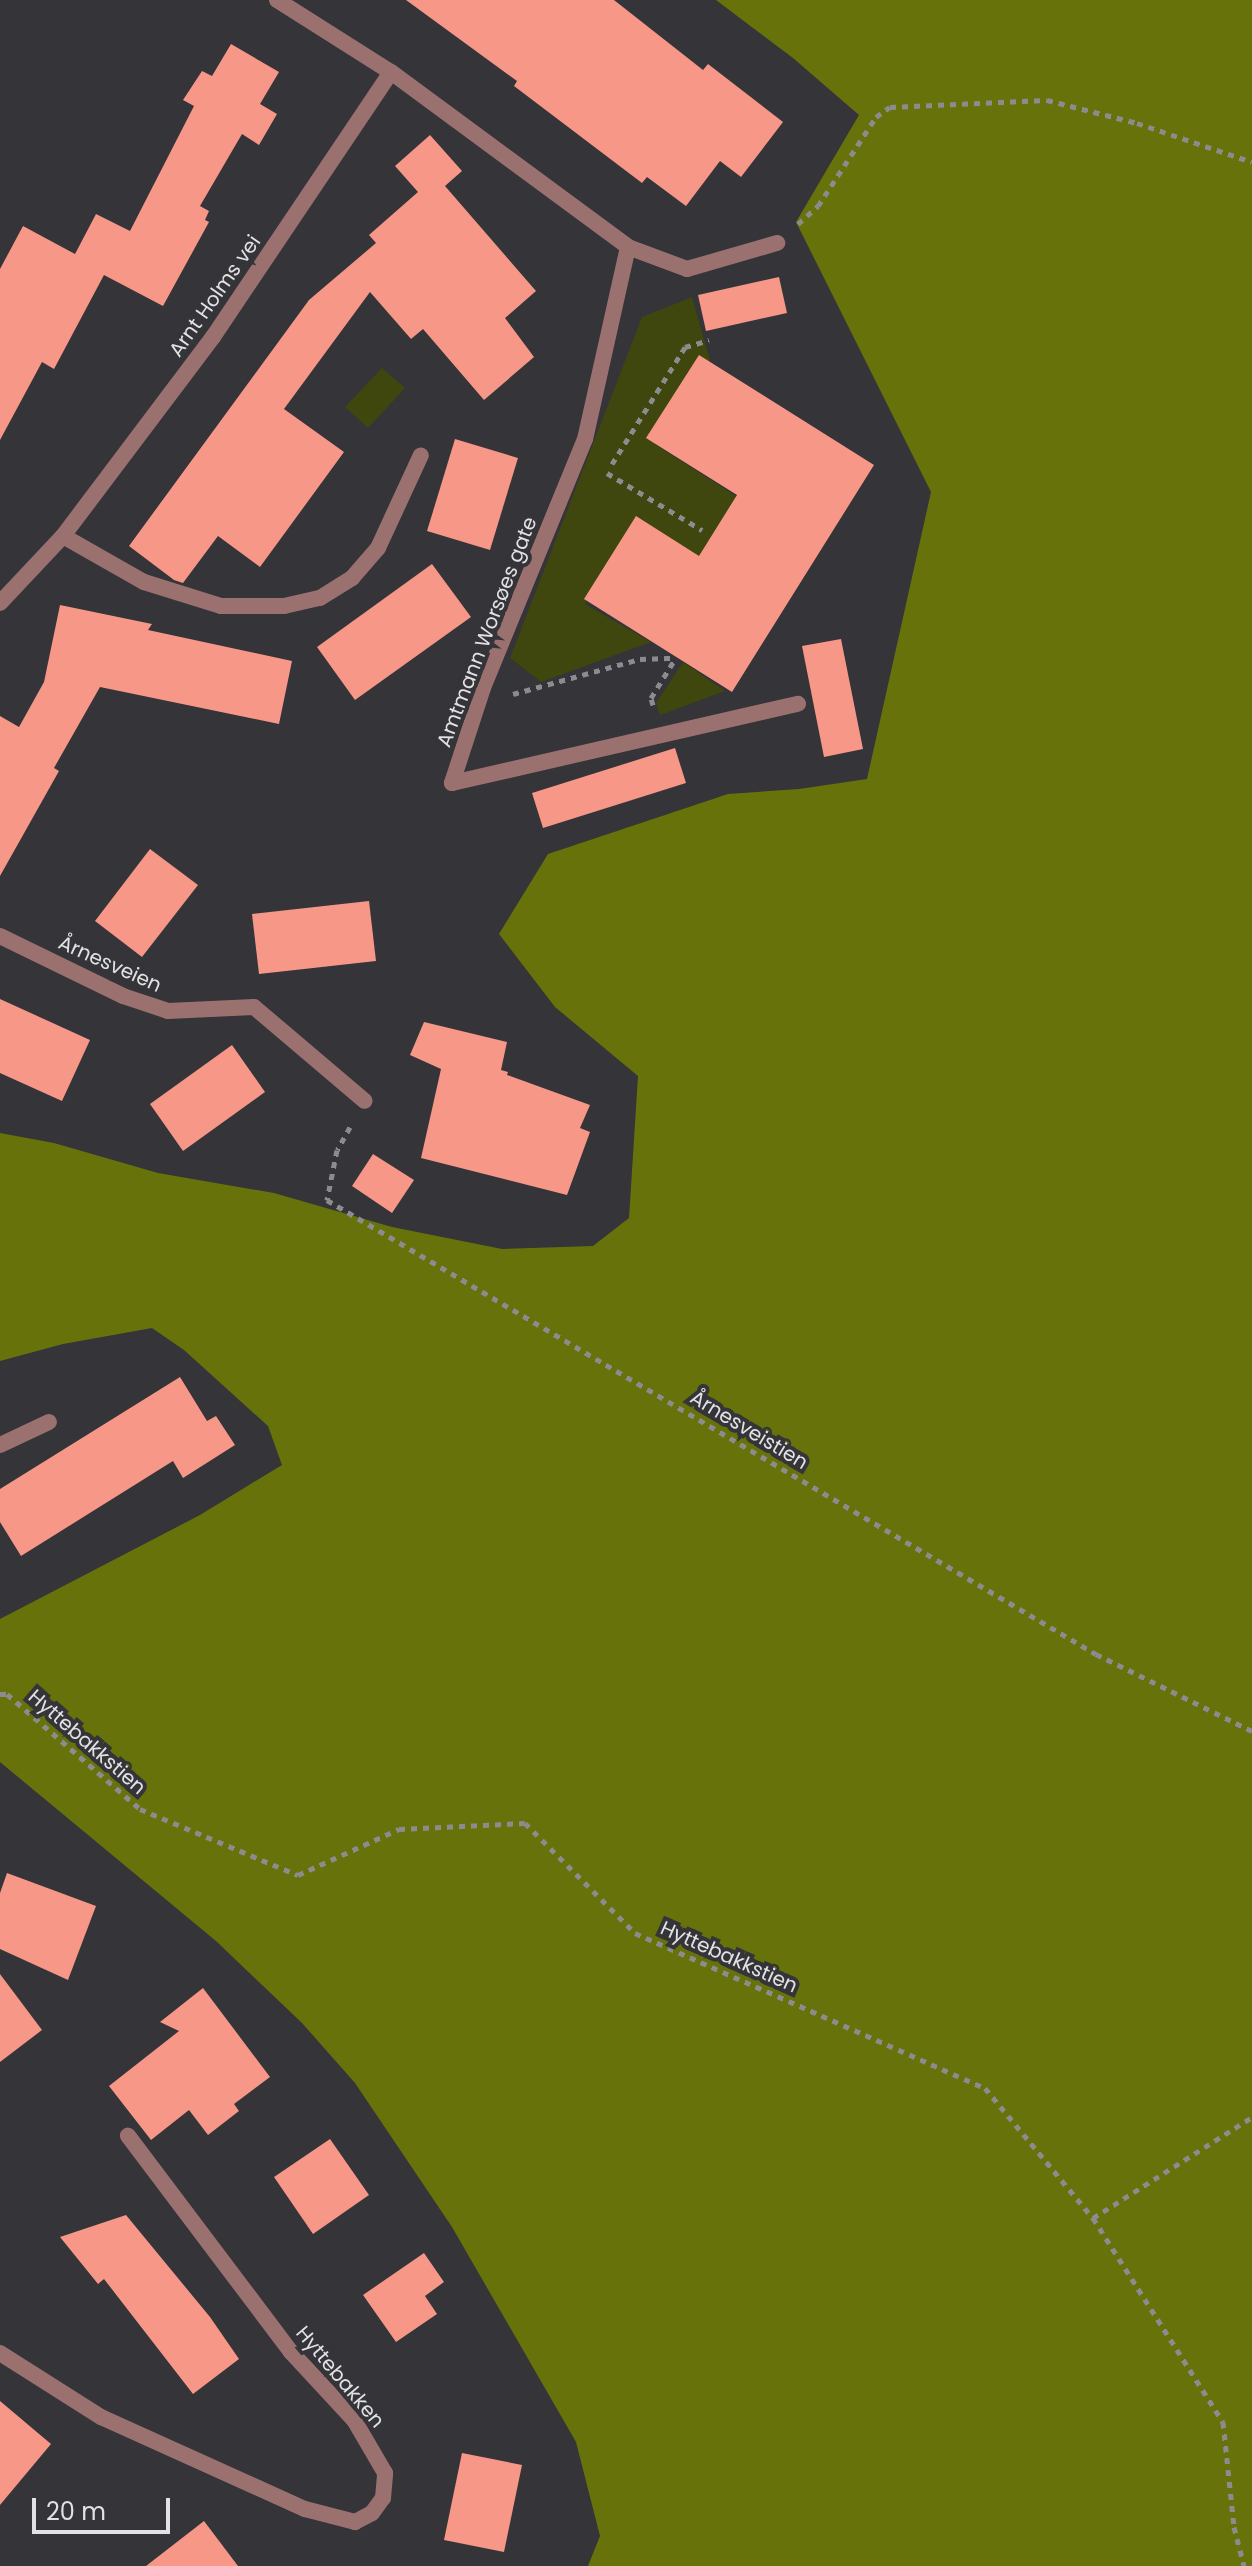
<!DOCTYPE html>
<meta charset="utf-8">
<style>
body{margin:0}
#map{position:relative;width:1252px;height:2566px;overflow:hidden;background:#343439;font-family:Poppins,sans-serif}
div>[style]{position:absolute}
.green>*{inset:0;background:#3f470f}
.forest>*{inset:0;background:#67730a}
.building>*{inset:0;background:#f79788}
.path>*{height:5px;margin-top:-2.5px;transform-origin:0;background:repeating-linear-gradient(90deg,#8c8c90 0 6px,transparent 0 12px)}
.street>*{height:16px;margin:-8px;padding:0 8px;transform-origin:8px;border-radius:8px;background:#9b7170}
span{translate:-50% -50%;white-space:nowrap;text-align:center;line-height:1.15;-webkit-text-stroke:8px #343439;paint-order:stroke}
.street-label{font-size:20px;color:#e2e2e5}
.scale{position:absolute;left:32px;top:2498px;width:138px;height:36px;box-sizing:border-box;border:4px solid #e2e2e5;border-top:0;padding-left:10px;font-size:24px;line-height:28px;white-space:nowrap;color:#e2e2e5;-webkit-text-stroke:6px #343439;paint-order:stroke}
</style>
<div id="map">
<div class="green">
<div style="clip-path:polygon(692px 297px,710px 360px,656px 445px,750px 505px,710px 567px,639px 522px,585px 604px,651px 642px,541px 682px,510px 658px,642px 317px)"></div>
<div style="clip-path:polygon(382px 368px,405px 388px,368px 428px,345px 407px)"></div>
<div style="clip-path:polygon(683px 662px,725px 691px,660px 715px,656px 703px)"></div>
</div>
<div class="forest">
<div style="clip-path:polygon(716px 0,1252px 0,1252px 2566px,588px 2566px,600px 2536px,576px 2442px,452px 2227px,355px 2083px,302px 2023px,216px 1941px,0 1762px,0 1619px,200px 1515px,282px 1465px,268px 1426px,184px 1350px,152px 1328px,63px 1344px,0 1361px,0 1133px,54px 1143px,158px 1173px,274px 1193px,392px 1227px,502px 1249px,593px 1246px,629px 1218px,638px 1076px,555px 1007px,499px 934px,548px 854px,728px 794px,799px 789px,867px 779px,931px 492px,796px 222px,859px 115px,793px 58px)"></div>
</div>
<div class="building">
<div style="clip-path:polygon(406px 0,614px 0,703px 70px,708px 64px,783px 122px,741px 177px,720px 161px,686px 206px,647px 177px,642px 183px,514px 86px,517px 81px)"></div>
<div style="clip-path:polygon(231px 44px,279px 72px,260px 104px,277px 114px,259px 145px,242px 134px,200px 206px,209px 211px,205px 220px,209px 222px,163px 306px,104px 275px,54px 369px,42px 362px,0 440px,0 269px,23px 226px,75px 254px,96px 214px,130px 231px,194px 106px,183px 100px,202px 71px,212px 76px)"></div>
<div style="clip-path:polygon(430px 135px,462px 171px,445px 186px,536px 291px,505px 318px,534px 357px,484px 400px,423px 329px,411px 339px,370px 292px,284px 409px,344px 452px,260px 567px,218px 536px,183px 583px,174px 580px,129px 546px,309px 300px,376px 243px,369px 235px,418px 192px,395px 166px)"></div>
<div style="clip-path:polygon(779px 277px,787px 313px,706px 331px,698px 295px)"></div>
<div style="clip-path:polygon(699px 355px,874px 465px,732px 692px,584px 599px,636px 516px,699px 556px,737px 495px,646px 438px)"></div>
<div style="clip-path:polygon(455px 439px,518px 458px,490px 550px,427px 531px)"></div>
<div style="clip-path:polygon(432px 564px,471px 617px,355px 700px,317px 647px)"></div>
<div style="clip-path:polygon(60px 605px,152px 624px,148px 630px,292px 661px,279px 724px,100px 687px,54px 768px,59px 771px,0 876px,0 716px,19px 727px,44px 682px)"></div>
<div style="clip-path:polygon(841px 639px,863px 749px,824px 757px,802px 646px)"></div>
<div style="clip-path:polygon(675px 748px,686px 783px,543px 828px,532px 793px)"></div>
<div style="clip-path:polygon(150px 849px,198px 885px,142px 957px,95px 921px)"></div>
<div style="clip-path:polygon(369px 901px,376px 961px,259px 974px,252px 914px)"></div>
<div style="clip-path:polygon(0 999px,90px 1040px,62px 1101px,0 1073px)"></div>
<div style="clip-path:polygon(424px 1022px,507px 1042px,501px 1070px,508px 1072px,507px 1075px,590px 1105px,580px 1128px,590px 1132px,567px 1195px,421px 1158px,441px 1069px,410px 1055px)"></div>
<div style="clip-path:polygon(232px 1045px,265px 1092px,183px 1151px,150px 1104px)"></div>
<div style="clip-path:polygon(373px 1154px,414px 1180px,392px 1213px,352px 1186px)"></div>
<div style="clip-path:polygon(180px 1377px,207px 1421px,216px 1416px,235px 1445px,183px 1478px,173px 1461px,21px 1556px,0 1522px,0 1489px)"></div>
<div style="clip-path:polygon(7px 1873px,96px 1906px,68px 1980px,0 1949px,0 1893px)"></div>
<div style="clip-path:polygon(0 1974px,42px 2030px,0 2062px)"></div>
<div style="clip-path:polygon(203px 1988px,270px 2077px,234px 2104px,239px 2111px,208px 2135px,189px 2110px,151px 2140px,109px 2086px,179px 2031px,160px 2022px)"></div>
<div style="clip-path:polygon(330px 2139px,369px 2195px,313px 2234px,274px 2177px)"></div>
<div style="clip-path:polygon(126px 2215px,210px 2317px,239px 2359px,193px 2394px,104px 2279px,98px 2284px,60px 2237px)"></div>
<div style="clip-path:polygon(424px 2253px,444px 2282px,425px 2296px,437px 2314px,396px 2342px,363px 2295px)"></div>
<div style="clip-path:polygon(0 2401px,51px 2444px,0 2505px)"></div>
<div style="clip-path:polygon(462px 2453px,522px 2465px,504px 2552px,444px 2540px)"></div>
<div style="clip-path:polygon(204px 2521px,238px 2566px,146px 2566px)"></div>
</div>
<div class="path">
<div style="left:798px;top:224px;width:27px;rotate:-42deg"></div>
<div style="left:818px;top:206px;width:106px;rotate:-56.9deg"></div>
<div style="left:876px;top:117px;width:17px;rotate:-36deg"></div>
<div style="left:890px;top:107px;width:157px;rotate:-2.6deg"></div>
<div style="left:1047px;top:100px;width:93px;rotate:14.3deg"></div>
<div style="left:1137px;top:123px;width:121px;rotate:18.7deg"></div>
<div style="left:612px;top:464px;width:138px;rotate:-58deg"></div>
<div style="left:685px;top:347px;width:25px;rotate:-16deg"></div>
<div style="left:607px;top:473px;width:111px;rotate:31deg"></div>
<div style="left:513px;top:694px;width:132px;rotate:-15.4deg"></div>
<div style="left:640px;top:659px;width:36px;rotate:-2deg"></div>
<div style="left:653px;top:705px;width:7px;rotate:-106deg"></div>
<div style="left:651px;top:698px;width:46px;rotate:-58.4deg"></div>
<div style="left:350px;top:1127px;width:26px;rotate:119deg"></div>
<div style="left:337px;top:1150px;width:51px;rotate:101.3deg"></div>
<div style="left:327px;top:1200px;width:893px;rotate:30.56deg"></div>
<div style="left:1096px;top:1654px;width:174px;rotate:26.3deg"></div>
<div style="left:0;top:1694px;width:7px"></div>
<div style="left:7px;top:1694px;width:176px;rotate:40.8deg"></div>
<div style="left:140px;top:1809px;width:171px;rotate:22.7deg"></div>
<div style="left:298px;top:1875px;width:111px;rotate:-24.5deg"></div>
<div style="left:399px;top:1829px;width:126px;rotate:-2.7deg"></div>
<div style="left:525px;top:1823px;width:156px;rotate:45deg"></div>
<div style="left:635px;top:1933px;width:383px;rotate:23.9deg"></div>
<div style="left:985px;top:2088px;width:169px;rotate:50.3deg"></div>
<div style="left:1093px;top:2218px;width:242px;rotate:57.5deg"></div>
<div style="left:1223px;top:2422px;width:106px;rotate:84deg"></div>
<div style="left:1234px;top:2527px;width:40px;rotate:75.6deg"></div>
<div style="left:1093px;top:2218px;width:188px;rotate:-32.4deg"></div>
</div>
<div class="street">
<div style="left:277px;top:0;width:135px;rotate:32.3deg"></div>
<div style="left:391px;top:72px;width:295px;rotate:36.4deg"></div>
<div style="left:628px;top:247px;width:63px;rotate:20.4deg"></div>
<div style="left:687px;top:269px;width:94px;rotate:-16.1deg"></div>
<div style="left:628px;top:247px;width:197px;rotate:102.6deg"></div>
<div style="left:585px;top:439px;width:269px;rotate:112.3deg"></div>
<div style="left:483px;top:688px;width:100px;rotate:108.1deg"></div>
<div style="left:452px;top:783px;width:355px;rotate:-12.9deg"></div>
<div style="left:63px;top:536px;width:93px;rotate:29.6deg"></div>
<div style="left:144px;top:582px;width:81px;rotate:17.3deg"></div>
<div style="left:221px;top:606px;width:63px"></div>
<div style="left:284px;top:606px;width:37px;rotate:-13deg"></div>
<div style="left:320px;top:598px;width:38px;rotate:-32deg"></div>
<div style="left:352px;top:578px;width:40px;rotate:-49deg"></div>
<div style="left:378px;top:548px;width:102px;rotate:-65.2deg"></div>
<div style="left:0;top:603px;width:92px;rotate:-46.8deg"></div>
<div style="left:63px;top:536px;width:249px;rotate:-53deg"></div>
<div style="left:213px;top:337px;width:319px;rotate:-56.1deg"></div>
<div style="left:0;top:936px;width:137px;rotate:26deg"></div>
<div style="left:123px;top:996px;width:47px;rotate:18.4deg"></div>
<div style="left:168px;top:1011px;width:86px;rotate:-2.7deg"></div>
<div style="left:254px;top:1007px;width:145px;rotate:40.3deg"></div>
<div style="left:0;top:1445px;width:54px;rotate:-25.1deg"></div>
<div style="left:0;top:2353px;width:120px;rotate:32.4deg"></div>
<div style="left:101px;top:2417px;width:224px;rotate:24.3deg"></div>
<div style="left:305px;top:2509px;width:52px;rotate:14.6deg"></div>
<div style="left:355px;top:2522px;width:19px;rotate:-28deg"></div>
<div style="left:372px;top:2513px;width:19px;rotate:-54deg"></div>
<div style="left:383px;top:2498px;width:25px;rotate:-85deg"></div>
<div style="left:385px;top:2473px;width:61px;rotate:-120.3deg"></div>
<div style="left:354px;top:2420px;width:93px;rotate:-132.8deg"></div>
<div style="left:291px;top:2352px;width:271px;rotate:-127deg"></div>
</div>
<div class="street-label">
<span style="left:215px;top:296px;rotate:-55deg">Arnt Holms vei</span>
<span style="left:487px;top:632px;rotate:-69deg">Amtmann Worsøes gate</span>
<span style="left:110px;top:964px;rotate:24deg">Årnesveien</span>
<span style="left:749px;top:1430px;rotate:31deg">Årnesveistien</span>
<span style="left:87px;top:1742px;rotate:41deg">Hyttebakkstien</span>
<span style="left:729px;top:1957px;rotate:24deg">Hyttebakkstien</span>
<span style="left:340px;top:2377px;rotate:50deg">Hyttebakken</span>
</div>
<div class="scale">20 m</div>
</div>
